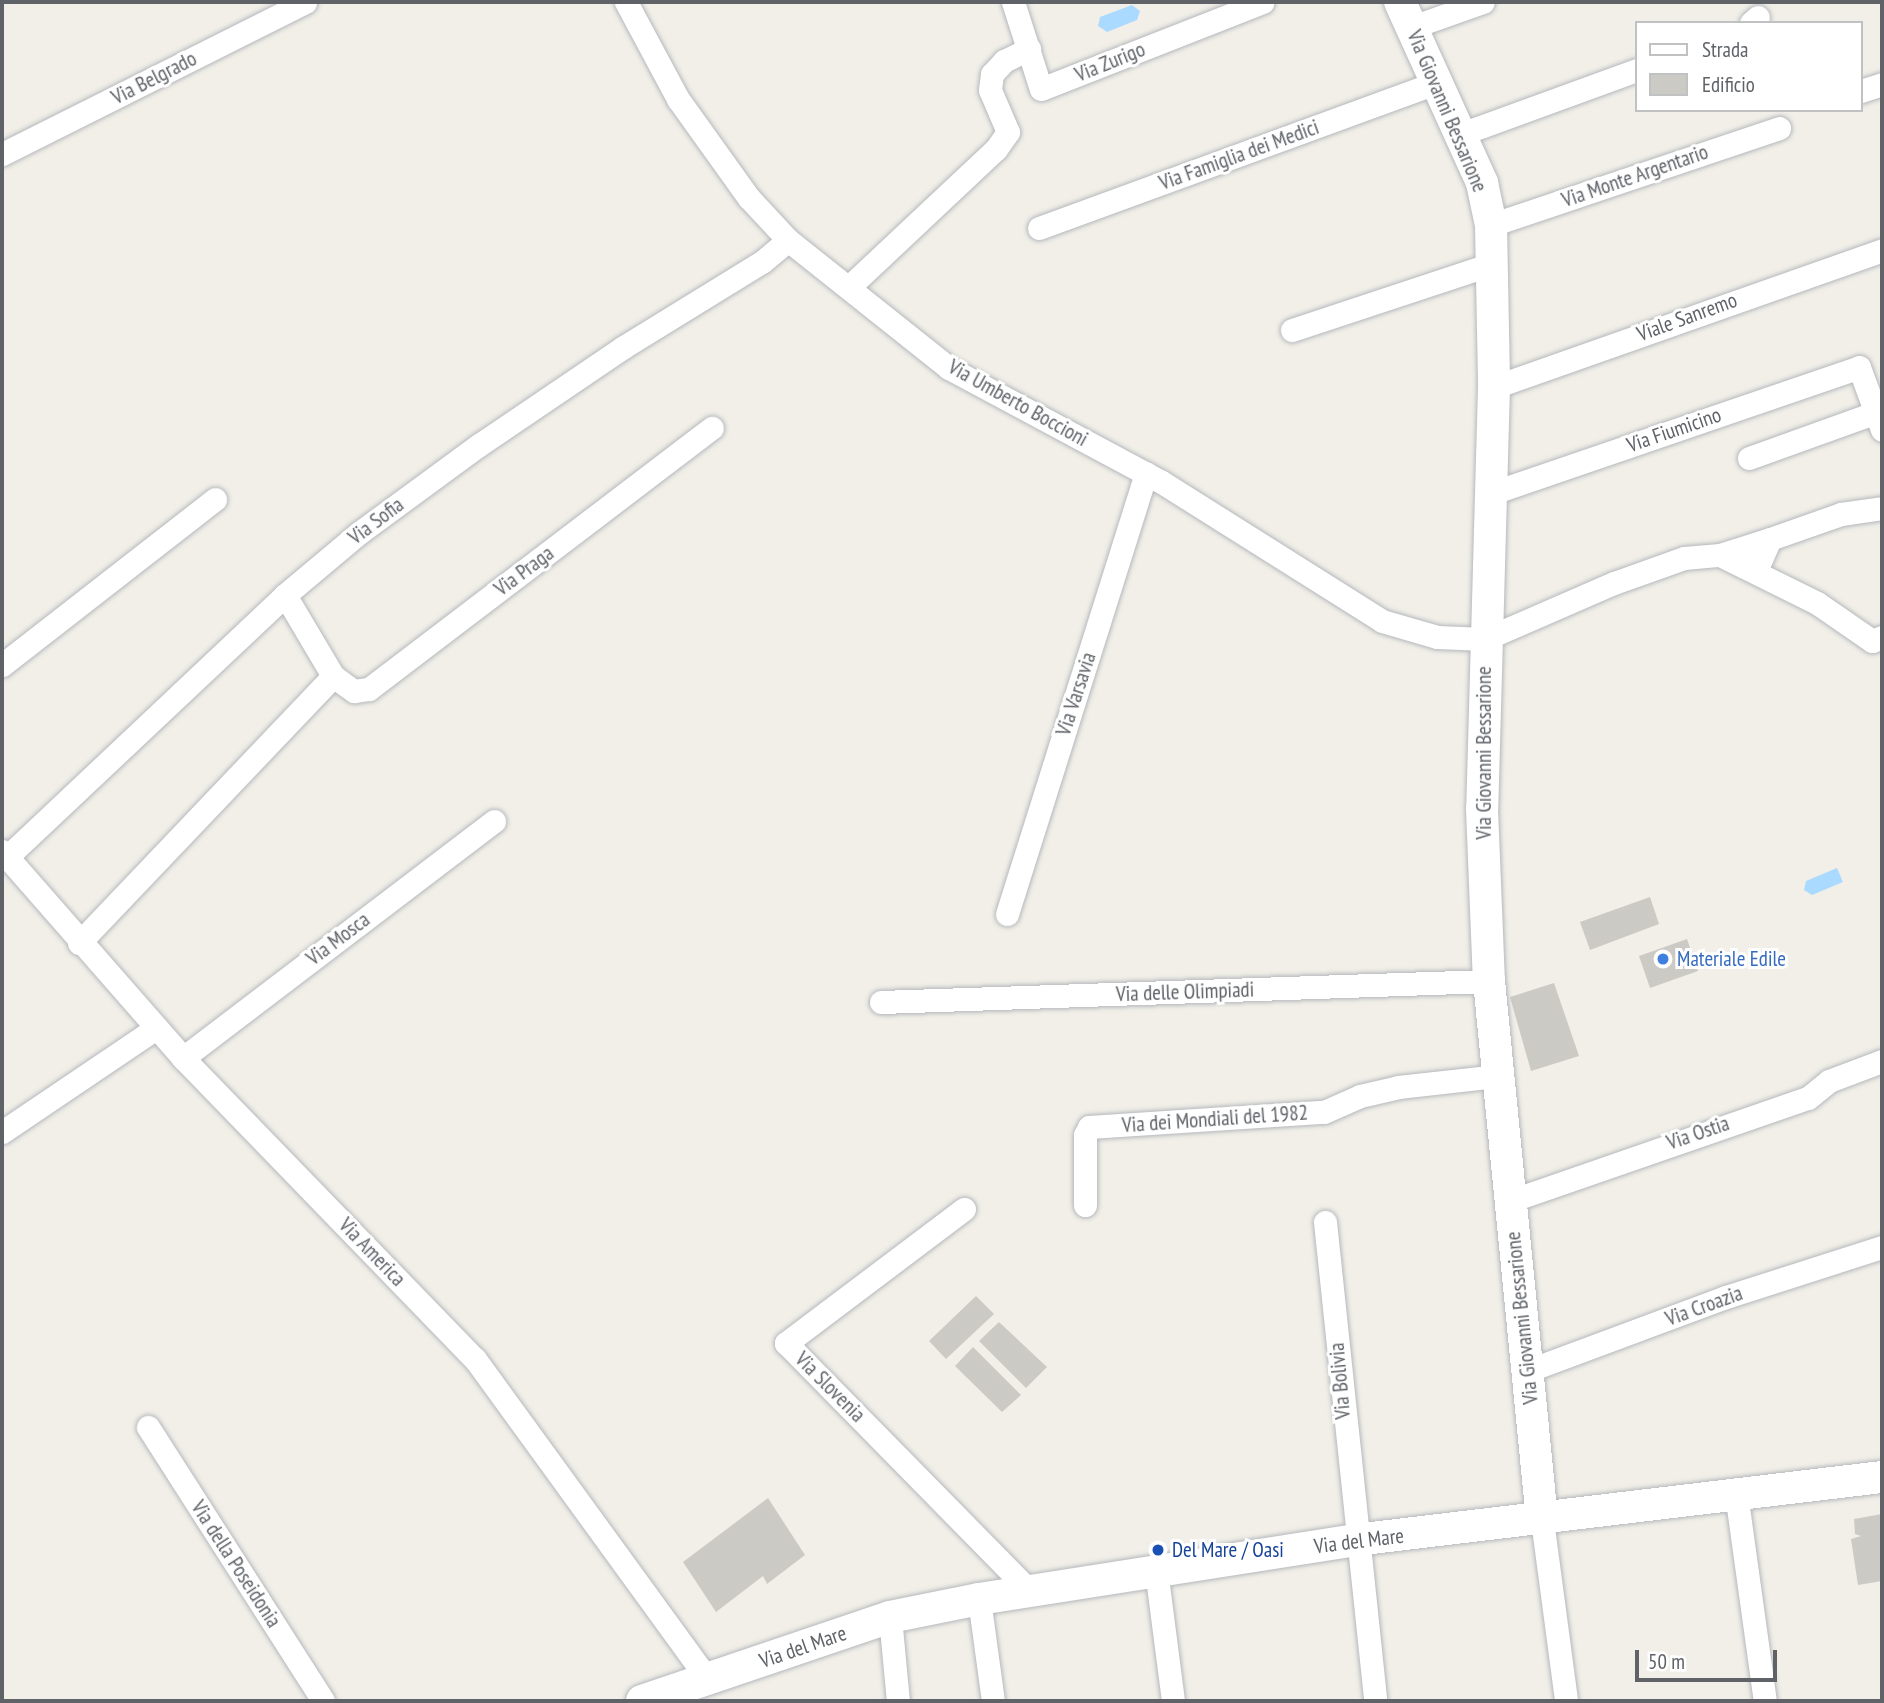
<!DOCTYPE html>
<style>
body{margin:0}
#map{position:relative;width:1884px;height:1703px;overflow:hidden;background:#f1efe8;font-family:"PT Sans Narrow",sans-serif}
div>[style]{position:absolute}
.water>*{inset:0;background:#aadaff}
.building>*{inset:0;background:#cccac5}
.roads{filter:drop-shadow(0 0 2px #b5b8bc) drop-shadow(0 0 2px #b5b8bc)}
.street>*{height:23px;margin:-11.5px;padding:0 11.5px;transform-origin:11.5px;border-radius:11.5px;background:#fff}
.secondary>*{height:32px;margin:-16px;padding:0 16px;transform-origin:16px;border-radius:16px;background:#fff}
.dots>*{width:19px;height:19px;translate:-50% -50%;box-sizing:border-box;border:4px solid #fff;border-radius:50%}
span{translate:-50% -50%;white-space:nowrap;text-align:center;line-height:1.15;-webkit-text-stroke:6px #fff;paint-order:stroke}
.street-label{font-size:21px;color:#5f6368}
.shop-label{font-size:21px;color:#366cbe}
.left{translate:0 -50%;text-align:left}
.transit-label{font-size:21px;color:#164399}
.frame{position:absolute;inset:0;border:4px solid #5f6368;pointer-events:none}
.legend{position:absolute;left:1635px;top:21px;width:228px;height:91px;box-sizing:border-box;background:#fff;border:2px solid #bfc1c3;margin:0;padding:9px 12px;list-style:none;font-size:21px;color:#5f6368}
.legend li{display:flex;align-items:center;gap:14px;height:35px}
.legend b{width:35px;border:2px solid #bfc1c3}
.scale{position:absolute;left:1635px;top:1650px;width:142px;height:32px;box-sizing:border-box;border:4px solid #5f6368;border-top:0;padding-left:9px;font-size:21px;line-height:24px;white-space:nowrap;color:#5f6368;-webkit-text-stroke:5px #fff;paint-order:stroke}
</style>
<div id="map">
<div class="water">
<div style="clip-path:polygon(1132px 5px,1140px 11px,1137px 20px,1107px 32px,1098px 26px,1100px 17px)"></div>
<div style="clip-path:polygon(1837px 868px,1843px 882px,1812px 895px,1804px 890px,1806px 881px)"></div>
</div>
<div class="building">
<div style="clip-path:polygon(1650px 897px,1659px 924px,1590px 950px,1580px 922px)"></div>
<div style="clip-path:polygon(1687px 939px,1698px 971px,1650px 988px,1639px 956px)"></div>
<div style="clip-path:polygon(1554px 983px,1579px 1056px,1531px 1071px,1510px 997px)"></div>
<div style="clip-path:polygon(976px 1296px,994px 1314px,946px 1359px,929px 1341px)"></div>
<div style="clip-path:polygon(999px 1322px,1047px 1367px,1026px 1388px,979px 1341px)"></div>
<div style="clip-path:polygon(973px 1347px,1021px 1395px,1002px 1412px,955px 1366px)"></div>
<div style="clip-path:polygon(768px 1498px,805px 1555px,767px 1584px,763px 1576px,716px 1612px,683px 1562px)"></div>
<div style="clip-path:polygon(1882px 1514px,1882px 1581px,1858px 1585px,1851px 1539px,1861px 1536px,1855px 1534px,1854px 1519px)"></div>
</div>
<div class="roads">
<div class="street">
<div style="left:626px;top:2px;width:110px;rotate:61.8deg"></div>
<div style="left:678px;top:99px;width:122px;rotate:54.4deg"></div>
<div style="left:749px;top:198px;width:57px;rotate:47.1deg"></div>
<div style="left:788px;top:240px;width:206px;rotate:38.5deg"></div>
<div style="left:949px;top:368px;width:239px;rotate:28.2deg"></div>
<div style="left:1160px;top:481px;width:262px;rotate:32.2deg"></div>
<div style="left:1382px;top:621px;width:57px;rotate:16.2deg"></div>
<div style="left:1437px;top:637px;width:48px;rotate:2.4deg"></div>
<div style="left:1485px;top:639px;width:141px;rotate:-23.5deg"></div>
<div style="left:1614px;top:583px;width:74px;rotate:-19.7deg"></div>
<div style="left:1684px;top:558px;width:36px;rotate:-5deg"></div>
<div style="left:1720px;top:555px;width:108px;rotate:26.3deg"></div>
<div style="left:1817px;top:603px;width:67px;rotate:34.6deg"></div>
<div style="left:1872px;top:641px;width:11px;rotate:-22deg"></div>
<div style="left:1013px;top:2px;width:91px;rotate:72.2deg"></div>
<div style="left:1041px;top:89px;width:238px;rotate:-21.4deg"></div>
<div style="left:1751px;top:23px;width:9px;rotate:-41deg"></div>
<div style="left:1412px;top:27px;width:75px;rotate:-19.4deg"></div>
<div style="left:1861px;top:91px;width:22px;rotate:-18deg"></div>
<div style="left:1461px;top:134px;width:187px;rotate:-20deg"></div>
<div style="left:2px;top:154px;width:339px;rotate:-26.6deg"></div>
<div style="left:1491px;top:225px;width:304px;rotate:-18.6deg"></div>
<div style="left:1039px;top:228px;width:426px;rotate:-20.1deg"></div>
<div style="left:849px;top:287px;width:202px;rotate:-43.2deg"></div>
<div style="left:996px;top:149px;width:21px;rotate:-55deg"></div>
<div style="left:1008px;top:132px;width:46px;rotate:-113.2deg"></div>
<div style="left:990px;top:90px;width:16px;rotate:-83deg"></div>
<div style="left:992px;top:74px;width:18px;rotate:-47deg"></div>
<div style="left:1004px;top:61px;width:28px;rotate:-26deg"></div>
<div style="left:1292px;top:330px;width:213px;rotate:-18.3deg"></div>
<div style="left:1494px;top:387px;width:411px;rotate:-19.4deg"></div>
<div style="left:1749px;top:458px;width:141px;rotate:-19.8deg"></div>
<div style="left:1489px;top:494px;width:391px;rotate:-18.9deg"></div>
<div style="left:1859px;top:367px;width:67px;rotate:69.9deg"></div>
<div style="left:1770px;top:539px;width:75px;rotate:-19.4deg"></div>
<div style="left:1841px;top:514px;width:41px;rotate:-8.3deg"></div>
<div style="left:1720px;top:555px;width:52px;rotate:-17.7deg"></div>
<div style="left:1770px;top:539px;width:35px;rotate:114deg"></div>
<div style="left:285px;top:595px;width:94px;rotate:59.3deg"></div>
<div style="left:333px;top:676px;width:26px;rotate:36deg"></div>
<div style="left:354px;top:691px;width:15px;rotate:-8deg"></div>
<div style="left:369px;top:689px;width:431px;rotate:-37.3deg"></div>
<div style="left:2px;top:665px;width:270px;rotate:-37.9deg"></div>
<div style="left:2px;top:851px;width:275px;rotate:48.8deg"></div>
<div style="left:183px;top:1058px;width:419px;rotate:45.9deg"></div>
<div style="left:475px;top:1359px;width:397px;rotate:54deg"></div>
<div style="left:7px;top:857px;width:382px;rotate:-43.3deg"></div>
<div style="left:285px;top:595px;width:97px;rotate:-40deg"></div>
<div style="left:359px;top:533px;width:149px;rotate:-36.3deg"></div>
<div style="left:479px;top:445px;width:173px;rotate:-34.1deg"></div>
<div style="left:622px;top:348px;width:164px;rotate:-31.6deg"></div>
<div style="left:762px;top:262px;width:34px;rotate:-40deg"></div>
<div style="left:1007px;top:914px;width:462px;rotate:-72.5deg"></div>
<div style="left:79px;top:943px;width:369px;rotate:-46.4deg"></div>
<div style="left:881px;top:1002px;width:608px;rotate:-1.98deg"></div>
<div style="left:183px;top:1058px;width:391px;rotate:-37.3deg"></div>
<div style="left:2px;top:1132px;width:186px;rotate:-34deg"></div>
<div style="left:1510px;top:1201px;width:315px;rotate:-19.1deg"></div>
<div style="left:1808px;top:1098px;width:27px;rotate:-39deg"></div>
<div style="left:1829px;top:1081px;width:57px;rotate:-20.7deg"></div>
<div style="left:1085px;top:1205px;width:70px;rotate:-90deg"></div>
<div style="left:1085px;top:1135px;width:9px;rotate:-63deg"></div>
<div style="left:1089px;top:1127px;width:235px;rotate:-3.7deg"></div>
<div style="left:1324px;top:1112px;width:39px;rotate:-24deg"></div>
<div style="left:1360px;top:1096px;width:39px;rotate:-13deg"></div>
<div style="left:1398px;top:1087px;width:101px;rotate:-6.3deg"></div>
<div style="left:964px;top:1209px;width:223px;rotate:143deg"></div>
<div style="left:786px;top:1343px;width:348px;rotate:45.5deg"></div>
<div style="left:1325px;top:1222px;width:482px;rotate:84deg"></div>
<div style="left:1527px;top:1371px;width:212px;rotate:-20.4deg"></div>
<div style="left:1726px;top:1297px;width:164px;rotate:-17.8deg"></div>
<div style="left:148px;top:1427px;width:325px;rotate:57.4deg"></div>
<div style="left:1736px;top:1493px;width:210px;rotate:82.1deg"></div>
<div style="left:1542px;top:1520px;width:183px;rotate:82.4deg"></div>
<div style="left:1156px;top:1570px;width:132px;rotate:82.6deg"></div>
<div style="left:979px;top:1599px;width:103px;rotate:82.2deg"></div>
<div style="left:890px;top:1617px;width:84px;rotate:84.6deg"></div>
</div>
<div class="secondary">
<div style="left:1400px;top:2px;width:199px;rotate:65.6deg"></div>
<div style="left:1482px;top:183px;width:43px;rotate:77.9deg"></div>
<div style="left:1491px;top:225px;width:162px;rotate:88.9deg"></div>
<div style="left:1494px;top:387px;width:422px;rotate:91.6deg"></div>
<div style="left:1482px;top:809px;width:172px;rotate:87.7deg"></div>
<div style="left:1489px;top:981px;width:542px;rotate:84.38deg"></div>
<div style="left:642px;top:1701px;width:262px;rotate:-18.7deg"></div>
<div style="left:890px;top:1617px;width:91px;rotate:-11.4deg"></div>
<div style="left:979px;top:1599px;width:381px;rotate:-8.9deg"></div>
<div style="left:1355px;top:1540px;width:531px;rotate:-6.82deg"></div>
</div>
</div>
<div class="dots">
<div style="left:1663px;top:959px;background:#3f7fe0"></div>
<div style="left:1158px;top:1550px;background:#1a4fb4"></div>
</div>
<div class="street-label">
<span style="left:1110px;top:62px;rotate:-22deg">Via Zurigo</span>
<span style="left:154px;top:78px;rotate:-27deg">Via Belgrado</span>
<span style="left:1447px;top:111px;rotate:67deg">Via Giovanni Bessarione</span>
<span style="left:1239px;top:155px;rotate:-20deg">Via Famiglia dei Medici</span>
<span style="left:1635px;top:176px;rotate:-19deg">Via Monte Argentario</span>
<span style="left:1687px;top:317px;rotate:-20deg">Viale Sanremo</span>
<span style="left:1018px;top:403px;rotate:29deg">Via Umberto Boccioni</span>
<span style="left:1674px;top:430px;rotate:-19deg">Via Fiumicino</span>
<span style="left:376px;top:521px;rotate:-37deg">Via Sofia</span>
<span style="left:524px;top:571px;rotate:-37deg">Via Praga</span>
<span style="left:1076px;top:694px;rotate:-72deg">Via Varsavia</span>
<span style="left:1484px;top:753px;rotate:-90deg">Via Giovanni Bessarione</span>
<span style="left:338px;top:939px;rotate:-37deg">Via Mosca</span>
<span style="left:1185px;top:992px;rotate:-2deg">Via delle Olimpiadi</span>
<span style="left:1215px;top:1119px;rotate:-4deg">Via dei Mondiali del 1982</span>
<span style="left:1698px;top:1133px;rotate:-19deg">Via Ostia</span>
<span style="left:372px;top:1252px;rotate:46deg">Via America</span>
<span style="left:1704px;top:1306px;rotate:-20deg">Via Croazia</span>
<span style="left:1522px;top:1318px;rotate:-96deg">Via Giovanni Bessarione</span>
<span style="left:1340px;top:1381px;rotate:-95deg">Via Bolivia</span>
<span style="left:830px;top:1387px;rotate:45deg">Via Slovenia</span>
<span style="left:1359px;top:1541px;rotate:-7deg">Via del Mare</span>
<span style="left:236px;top:1564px;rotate:57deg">Via della Poseidonia</span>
<span style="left:803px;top:1647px;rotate:-19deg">Via del Mare</span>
</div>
<div class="shop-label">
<span class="left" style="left:1677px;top:959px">Materiale Edile</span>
</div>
<div class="transit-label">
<span class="left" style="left:1172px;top:1550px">Del Mare / Oasi</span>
</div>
<div class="frame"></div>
<ul class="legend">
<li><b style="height:9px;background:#fff"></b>Strada</li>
<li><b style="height:19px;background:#cccac5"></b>Edificio</li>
</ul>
<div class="scale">50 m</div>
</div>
